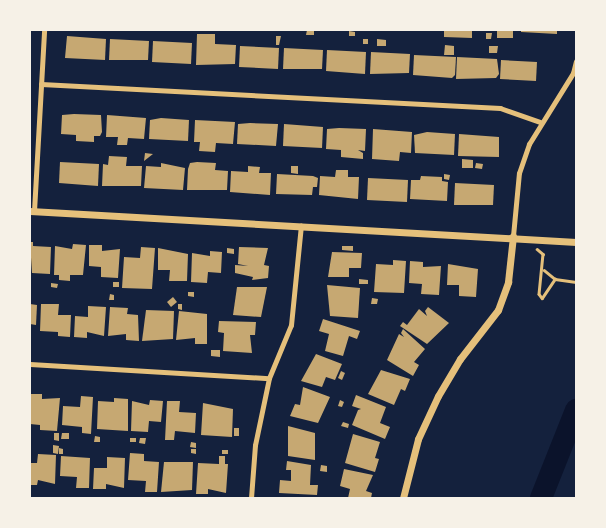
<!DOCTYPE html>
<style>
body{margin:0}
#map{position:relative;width:606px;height:528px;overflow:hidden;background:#14213d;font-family:Inter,sans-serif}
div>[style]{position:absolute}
.river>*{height:22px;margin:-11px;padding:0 11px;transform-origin:11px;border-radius:11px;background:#0b132b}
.building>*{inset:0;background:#c6a872}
.path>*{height:2.5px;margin:-1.25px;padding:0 1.25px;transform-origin:1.25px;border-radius:1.25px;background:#e5c07b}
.minor>*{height:5px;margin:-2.5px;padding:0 2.5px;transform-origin:2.5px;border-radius:2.5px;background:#e5c07b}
.tertiary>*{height:7px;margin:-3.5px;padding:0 3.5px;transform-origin:3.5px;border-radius:3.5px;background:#e5c07b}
span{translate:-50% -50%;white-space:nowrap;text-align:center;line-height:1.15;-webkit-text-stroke:5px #f6f1e7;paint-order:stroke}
.frame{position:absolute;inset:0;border:31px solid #f6f1e7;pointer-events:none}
</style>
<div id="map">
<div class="river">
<div style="left:541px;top:498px;width:95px;rotate:-68.3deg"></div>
</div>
<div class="building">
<div style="clip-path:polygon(307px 30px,314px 31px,314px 35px,306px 35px)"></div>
<div style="clip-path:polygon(444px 30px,472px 30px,472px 38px,444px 37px)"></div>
<div style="clip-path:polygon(497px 30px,513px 30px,513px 38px,497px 38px)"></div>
<div style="clip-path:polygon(521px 30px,557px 30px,557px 34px,521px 32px)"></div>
<div style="clip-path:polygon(349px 31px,355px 32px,355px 36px,349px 36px)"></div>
<div style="clip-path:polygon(486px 33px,492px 33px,491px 39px,486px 39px)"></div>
<div style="clip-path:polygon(197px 34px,215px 34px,215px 44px,236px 45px,235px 64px,196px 65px)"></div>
<div style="clip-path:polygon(67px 36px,106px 39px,105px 60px,65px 58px)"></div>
<div style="clip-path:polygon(276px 36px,281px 36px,279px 45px,276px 45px)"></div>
<div style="clip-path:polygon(110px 39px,149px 41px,148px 60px,109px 60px)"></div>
<div style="clip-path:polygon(363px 39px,368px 39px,368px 44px,363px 44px)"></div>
<div style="clip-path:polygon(377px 39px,386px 40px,386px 46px,377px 46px)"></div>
<div style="clip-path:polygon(153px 41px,192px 43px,191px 64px,152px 62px)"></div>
<div style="clip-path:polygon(445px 45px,454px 46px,454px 55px,444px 55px)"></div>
<div style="clip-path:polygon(240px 46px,279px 48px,278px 69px,239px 67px)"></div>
<div style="clip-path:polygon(489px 46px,498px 46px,497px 53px,489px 53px)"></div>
<div style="clip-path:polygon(284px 48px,323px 50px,322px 69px,283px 69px)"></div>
<div style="clip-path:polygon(327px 50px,366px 52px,365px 74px,326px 71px)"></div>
<div style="clip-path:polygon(371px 52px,410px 54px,409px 73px,370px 74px)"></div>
<div style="clip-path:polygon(414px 55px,456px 57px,455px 75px,452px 78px,413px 75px)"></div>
<div style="clip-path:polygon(457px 57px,497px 59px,499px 74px,496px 78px,456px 79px)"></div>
<div style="clip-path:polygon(501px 60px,537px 62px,536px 81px,500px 79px)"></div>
<div style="clip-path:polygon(74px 114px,101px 115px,102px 132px,100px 136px,94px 136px,94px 142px,76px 141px,76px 135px,61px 134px,62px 115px)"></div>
<div style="clip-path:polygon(107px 115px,146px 118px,144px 139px,128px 138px,127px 145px,117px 145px,118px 137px,106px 137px)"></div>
<div style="clip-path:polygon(161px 118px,189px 120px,188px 141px,149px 139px,150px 120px)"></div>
<div style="clip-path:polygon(195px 120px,235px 122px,233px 144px,216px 143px,215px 152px,199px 151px,200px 142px,194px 142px)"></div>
<div style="clip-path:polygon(250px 123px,278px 124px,276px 146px,237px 144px,238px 124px)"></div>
<div style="clip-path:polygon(284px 124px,323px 127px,322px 148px,283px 146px)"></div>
<div style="clip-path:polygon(339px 128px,366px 129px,365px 151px,358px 150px,363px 153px,363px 159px,341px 157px,341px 150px,326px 149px,327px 129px)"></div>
<div style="clip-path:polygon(373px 129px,412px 132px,411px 153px,400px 152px,399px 161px,372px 159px)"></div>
<div style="clip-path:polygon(427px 132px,455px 134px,454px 155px,415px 153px,414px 135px)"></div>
<div style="clip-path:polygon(459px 134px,499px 137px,499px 157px,458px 156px)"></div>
<div style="clip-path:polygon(145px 153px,153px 154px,144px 161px)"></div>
<div style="clip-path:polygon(109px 156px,127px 157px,126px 166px,142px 166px,141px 186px,102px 186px,103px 164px,108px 165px)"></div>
<div style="clip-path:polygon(462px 159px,473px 160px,473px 168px,462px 168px)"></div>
<div style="clip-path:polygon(60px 162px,99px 164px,98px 186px,59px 183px)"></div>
<div style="clip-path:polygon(197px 162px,216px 163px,215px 170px,228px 171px,227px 190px,187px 190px,188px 169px,190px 163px)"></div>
<div style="clip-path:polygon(161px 163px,185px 168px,183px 190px,144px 188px,146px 166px,161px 167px)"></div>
<div style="clip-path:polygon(476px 163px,483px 164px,482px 169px,475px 168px)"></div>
<div style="clip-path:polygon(248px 166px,260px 167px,259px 173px,271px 173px,270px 195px,230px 192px,231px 171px,248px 172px)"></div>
<div style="clip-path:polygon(291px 166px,298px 166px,298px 174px,291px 173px)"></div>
<div style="clip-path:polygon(336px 170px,348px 170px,348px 177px,359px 177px,358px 199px,319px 195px,320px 176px,335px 177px)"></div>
<div style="clip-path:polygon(277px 174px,313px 176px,318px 178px,317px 187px,313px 187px,312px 195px,276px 194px)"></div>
<div style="clip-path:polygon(444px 174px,450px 175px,449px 180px,444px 179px)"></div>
<div style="clip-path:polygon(421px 176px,442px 177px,442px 181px,448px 182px,447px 201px,410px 199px,411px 180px,420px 180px)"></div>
<div style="clip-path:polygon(368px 178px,408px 180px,407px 202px,367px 200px)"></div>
<div style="clip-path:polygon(455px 183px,494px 185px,493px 205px,454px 205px)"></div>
<div style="clip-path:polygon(30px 242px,33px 242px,33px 246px,51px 247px,50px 274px,32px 273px)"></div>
<div style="clip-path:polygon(73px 244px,86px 245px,83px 275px,70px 275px,70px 281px,59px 280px,59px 275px,54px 275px,55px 246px,72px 249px)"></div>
<div style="clip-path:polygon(89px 245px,102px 245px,102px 251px,120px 249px,118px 278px,101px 277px,101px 267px,89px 266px)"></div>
<div style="clip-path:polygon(342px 246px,353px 246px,353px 251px,342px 250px)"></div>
<div style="clip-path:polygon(141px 247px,155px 248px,152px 289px,122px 288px,124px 257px,140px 258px)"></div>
<div style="clip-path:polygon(239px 247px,268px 248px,264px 265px,269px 266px,268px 278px,252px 280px,253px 277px,235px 273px,235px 265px,248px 266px,238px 264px)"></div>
<div style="clip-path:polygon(158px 248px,188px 254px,187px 281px,169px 281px,170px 270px,158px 270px)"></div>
<div style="clip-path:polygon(227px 248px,234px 249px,234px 254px,227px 253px)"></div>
<div style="clip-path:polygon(210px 251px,222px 252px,221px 273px,208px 272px,207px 283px,191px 282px,192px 253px,210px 256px)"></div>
<div style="clip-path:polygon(332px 252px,362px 253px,361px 268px,349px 268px,349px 277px,328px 277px)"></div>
<div style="clip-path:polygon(393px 260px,406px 261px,404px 293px,374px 292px,376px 264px,393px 265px)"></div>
<div style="clip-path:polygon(410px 261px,423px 262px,423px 267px,441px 266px,439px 295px,421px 294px,422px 284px,409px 283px)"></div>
<div style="clip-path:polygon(448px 264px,478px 269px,476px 297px,459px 296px,459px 285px,447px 285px)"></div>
<div style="clip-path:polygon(359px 279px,368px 280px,368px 284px,359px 284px)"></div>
<div style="clip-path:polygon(113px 282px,119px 282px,119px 287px,113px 287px)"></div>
<div style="clip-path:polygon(51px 283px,58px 284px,57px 288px,51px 287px)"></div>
<div style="clip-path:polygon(327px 285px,360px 288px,358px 318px,330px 316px)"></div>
<div style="clip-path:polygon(237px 287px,267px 287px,261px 317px,233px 315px)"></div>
<div style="clip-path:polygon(188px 292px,194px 292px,194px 297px,188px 296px)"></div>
<div style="clip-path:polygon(110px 294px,114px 295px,114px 300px,109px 300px)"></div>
<div style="clip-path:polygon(173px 297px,177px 302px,171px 307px,167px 302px)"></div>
<div style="clip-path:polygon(372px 298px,378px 299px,377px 304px,371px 304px)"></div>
<div style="clip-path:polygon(30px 304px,37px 305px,36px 325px,30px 324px)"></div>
<div style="clip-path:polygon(41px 304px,59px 304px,58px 315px,71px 315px,70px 337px,58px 336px,58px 332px,40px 331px)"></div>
<div style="clip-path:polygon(178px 304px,182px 304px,182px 310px,178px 309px)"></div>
<div style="clip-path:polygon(88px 306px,106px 307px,104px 336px,87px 332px,87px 338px,74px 337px,75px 316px,88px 317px)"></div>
<div style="clip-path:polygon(110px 307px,128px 308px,127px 314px,138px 315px,139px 341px,126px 340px,126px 334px,108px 336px)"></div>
<div style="clip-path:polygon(428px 307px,449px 323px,427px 344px,400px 326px,403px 322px,407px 325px,419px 309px,427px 316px,425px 311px)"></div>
<div style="clip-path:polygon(146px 310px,174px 311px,173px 339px,142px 341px)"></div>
<div style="clip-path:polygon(179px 311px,207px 314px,207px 344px,195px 344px,195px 338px,176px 340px)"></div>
<div style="clip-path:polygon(323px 319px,360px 331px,357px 339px,349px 336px,343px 356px,325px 351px,329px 334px,319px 331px)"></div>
<div style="clip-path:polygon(219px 321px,256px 322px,255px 335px,250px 335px,252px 353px,223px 351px,224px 333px,218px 332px)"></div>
<div style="clip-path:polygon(403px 329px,425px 349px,414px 362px,419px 365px,413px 376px,387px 360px,399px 334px,404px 337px,401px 333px)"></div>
<div style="clip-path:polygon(211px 350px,220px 350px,220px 357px,211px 356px)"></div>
<div style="clip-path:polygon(316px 354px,342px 364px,335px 380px,326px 377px,322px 387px,301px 381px)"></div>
<div style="clip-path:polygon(381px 370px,410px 379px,405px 391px,401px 389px,394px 405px,368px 394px)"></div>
<div style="clip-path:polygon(341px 371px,345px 373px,342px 380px,338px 378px)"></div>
<div style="clip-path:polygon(303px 387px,330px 397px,318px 423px,290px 416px,295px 404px,300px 405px)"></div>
<div style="clip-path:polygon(30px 394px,42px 394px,42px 399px,60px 398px,57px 431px,40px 430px,40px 425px,30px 424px)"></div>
<div style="clip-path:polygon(356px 395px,386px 407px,380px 423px,390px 427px,385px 439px,352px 425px,358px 410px,361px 409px,352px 406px)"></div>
<div style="clip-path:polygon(81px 396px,93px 397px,91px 434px,82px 433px,82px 427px,62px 425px,63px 406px,80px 407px)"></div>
<div style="clip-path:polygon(114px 398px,128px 399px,128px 431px,97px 429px,98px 401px,114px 402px)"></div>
<div style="clip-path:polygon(150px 400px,163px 401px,161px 422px,149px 421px,148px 432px,131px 431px,132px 401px,149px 405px)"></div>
<div style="clip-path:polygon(340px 400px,344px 402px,342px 407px,338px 406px)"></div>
<div style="clip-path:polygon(167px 401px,180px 401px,179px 412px,196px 413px,195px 433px,175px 431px,174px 440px,165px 440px)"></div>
<div style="clip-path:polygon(203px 403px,233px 409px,232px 437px,201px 435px)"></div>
<div style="clip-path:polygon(343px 422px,349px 424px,348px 428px,341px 426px)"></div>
<div style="clip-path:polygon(288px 426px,315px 433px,315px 460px,288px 456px)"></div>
<div style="clip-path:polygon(234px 428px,239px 428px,239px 436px,234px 436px)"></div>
<div style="clip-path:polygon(54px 433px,59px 433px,59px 441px,54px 440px)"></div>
<div style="clip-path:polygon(62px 433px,69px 433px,69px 439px,61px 439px)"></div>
<div style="clip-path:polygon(353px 434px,380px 442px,375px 458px,379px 459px,375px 472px,345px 463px)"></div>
<div style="clip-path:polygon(95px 436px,100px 437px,100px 442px,94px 442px)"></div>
<div style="clip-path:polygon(130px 438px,136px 438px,136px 442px,130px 442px)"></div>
<div style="clip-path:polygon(140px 438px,146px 438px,145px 444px,139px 443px)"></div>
<div style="clip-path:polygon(191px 442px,196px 443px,196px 448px,190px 447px)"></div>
<div style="clip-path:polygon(53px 445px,59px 446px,58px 454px,53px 453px)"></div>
<div style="clip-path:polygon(59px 448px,63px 449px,63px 454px,59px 454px)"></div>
<div style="clip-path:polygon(191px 449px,196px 449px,196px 454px,191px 453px)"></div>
<div style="clip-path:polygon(222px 450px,228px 450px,228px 454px,222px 454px)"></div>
<div style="clip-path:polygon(130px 453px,144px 454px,144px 461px,159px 462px,157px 492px,145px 492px,146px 481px,128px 480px)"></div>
<div style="clip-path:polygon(38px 454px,56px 455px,55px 484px,38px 480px,37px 485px,30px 485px,30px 463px,37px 463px)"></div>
<div style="clip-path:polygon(61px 456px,90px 458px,89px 488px,76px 488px,77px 477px,60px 476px)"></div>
<div style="clip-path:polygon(219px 456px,225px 456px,225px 464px,228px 464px,226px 493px,208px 489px,208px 494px,196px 494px,198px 463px,219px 464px)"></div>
<div style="clip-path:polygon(107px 457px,125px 458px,124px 488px,106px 484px,106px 489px,93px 489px,94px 468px,107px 468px)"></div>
<div style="clip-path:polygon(287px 461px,311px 465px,310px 485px,318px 485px,317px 495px,279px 493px,280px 480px,291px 481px,291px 470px,286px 470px)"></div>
<div style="clip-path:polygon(164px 462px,193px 462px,192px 490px,161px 492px)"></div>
<div style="clip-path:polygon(321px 465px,327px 466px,327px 472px,320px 471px)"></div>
<div style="clip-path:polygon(344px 469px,373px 475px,366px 491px,372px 493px,371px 498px,348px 498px,350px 489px,340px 486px)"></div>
</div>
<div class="path">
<div style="left:537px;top:249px;width:8px;rotate:40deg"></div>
<div style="left:543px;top:254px;width:40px;rotate:95.7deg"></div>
<div style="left:539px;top:294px;width:5px;rotate:53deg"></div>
<div style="left:542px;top:298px;width:23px;rotate:-56deg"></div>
<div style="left:555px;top:279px;width:21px;rotate:8deg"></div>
<div style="left:544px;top:270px;width:14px;rotate:39deg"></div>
</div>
<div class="minor">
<div style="left:41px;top:84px;width:460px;rotate:3deg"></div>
<div style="left:500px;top:108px;width:42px;rotate:19.3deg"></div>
<div style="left:34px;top:211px;width:181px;rotate:-86.8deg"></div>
<div style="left:513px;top:236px;width:63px;rotate:-84.6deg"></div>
<div style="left:519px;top:173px;width:31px;rotate:-71deg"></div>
<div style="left:529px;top:144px;width:84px;rotate:-58.2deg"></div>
<div style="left:573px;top:73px;width:12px;rotate:-76deg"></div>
<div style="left:30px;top:364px;width:239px;rotate:3.4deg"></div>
<div style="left:251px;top:498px;width:53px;rotate:-85.7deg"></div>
<div style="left:255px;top:445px;width:68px;rotate:-78.2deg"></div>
<div style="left:269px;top:378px;width:57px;rotate:-67.5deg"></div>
<div style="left:291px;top:325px;width:100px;rotate:-84.3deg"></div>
</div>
<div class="tertiary">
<div style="left:30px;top:211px;width:547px;rotate:3.25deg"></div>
<div style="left:403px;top:498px;width:61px;rotate:-75.7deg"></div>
<div style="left:418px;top:439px;width:47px;rotate:-65.1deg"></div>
<div style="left:438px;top:396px;width:43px;rotate:-59.3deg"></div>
<div style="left:460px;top:359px;width:62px;rotate:-52.2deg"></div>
<div style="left:498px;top:310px;width:30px;rotate:-70deg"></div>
<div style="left:508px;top:282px;width:46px;rotate:-83.8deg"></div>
</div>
<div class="frame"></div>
</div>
